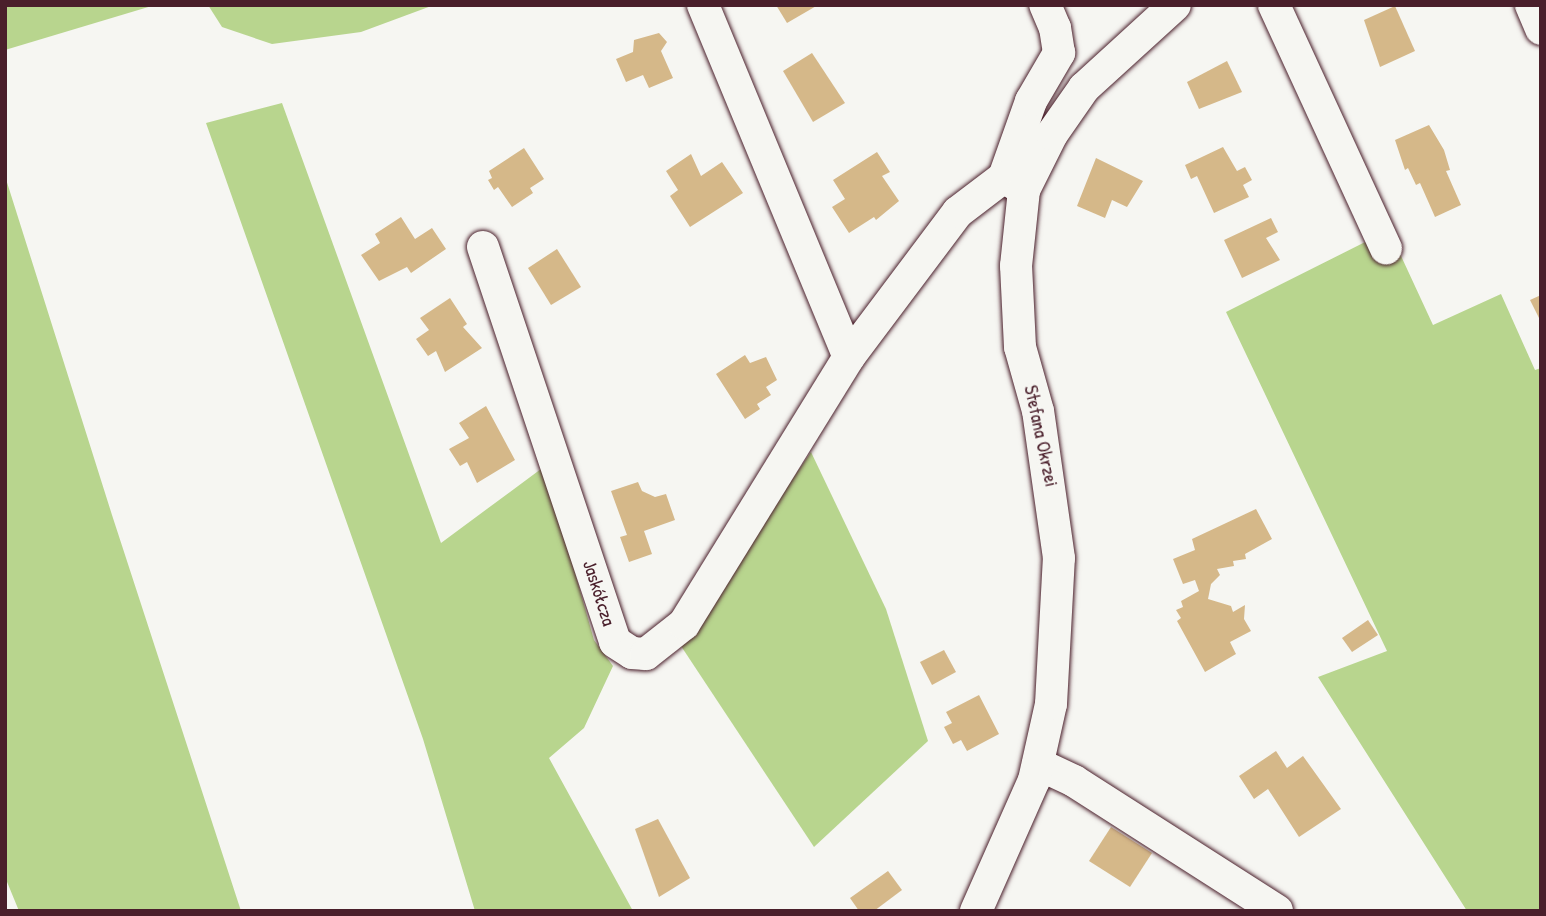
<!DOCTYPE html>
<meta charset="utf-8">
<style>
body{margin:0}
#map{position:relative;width:1546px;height:916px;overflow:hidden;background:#f6f6f2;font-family:"Patrick Hand",sans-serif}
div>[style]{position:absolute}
.green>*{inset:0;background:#b8d58e}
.building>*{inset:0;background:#d5b889}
.roads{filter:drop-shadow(0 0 2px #4a1f2b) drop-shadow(0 0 2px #4a1f2b)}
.minor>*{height:32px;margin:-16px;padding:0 16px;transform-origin:16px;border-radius:16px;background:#f6f6f2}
span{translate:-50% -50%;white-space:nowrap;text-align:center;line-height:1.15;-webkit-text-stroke:6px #f6f6f2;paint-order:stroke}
.street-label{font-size:19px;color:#4a1f2b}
.frame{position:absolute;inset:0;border:7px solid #4a1f2b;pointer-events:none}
</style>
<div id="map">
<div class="green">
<div style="clip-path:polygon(5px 5px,155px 5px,5px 50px)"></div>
<div style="clip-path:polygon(208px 5px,434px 5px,361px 32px,272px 44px,222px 27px)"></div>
<div style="clip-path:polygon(282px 103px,441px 543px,545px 466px,594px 640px,613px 666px,584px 728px,549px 758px,633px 911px,475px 911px,423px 739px,206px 123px)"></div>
<div style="clip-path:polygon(5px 176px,112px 515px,241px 911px,19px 911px,5px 877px)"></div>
<div style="clip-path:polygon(1389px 230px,1433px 325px,1501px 294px,1535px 370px,1541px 368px,1541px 911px,1467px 911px,1318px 677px,1387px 651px,1226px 312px)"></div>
<div style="clip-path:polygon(811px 452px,886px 609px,928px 741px,814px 847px,679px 643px)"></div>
</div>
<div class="building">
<div style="clip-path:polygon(776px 5px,818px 5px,787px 23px)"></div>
<div style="clip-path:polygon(1395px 6px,1415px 51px,1380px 67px,1364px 20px)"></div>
<div style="clip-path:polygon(659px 33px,667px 42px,661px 51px,673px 78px,649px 88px,643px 75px,626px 82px,616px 59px,633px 52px,634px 40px)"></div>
<div style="clip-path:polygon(812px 53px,845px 103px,813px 122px,783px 71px)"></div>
<div style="clip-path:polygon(1227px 61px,1242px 92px,1199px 109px,1187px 82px)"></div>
<div style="clip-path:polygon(1429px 125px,1444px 150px,1450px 170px,1446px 171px,1461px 205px,1435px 217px,1420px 183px,1416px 185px,1408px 168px,1405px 170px,1395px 140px)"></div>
<div style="clip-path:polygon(1223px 147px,1237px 171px,1245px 167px,1252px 180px,1243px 185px,1249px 197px,1214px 213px,1197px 176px,1191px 179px,1185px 165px)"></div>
<div style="clip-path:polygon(524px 148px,544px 179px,530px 188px,533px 193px,512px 207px,498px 187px,494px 190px,488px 180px,492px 178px,489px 171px)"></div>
<div style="clip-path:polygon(877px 152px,890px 172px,882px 176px,899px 201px,876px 220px,874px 217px,849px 233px,832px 207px,845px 199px,833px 180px)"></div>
<div style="clip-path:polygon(691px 154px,701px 176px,722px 162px,743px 193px,690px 227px,670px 196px,678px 190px,666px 171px)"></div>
<div style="clip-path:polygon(1096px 158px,1143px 181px,1127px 207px,1112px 200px,1105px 218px,1077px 206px)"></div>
<div style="clip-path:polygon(401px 217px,415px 239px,432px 228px,446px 249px,411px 273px,407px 267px,379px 281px,361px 255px,380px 243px,375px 234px)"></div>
<div style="clip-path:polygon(1271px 218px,1278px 232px,1266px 238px,1280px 260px,1242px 278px,1224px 240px)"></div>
<div style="clip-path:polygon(557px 249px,581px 287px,551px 305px,528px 268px)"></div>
<div style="clip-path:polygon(1541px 295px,1541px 322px,1530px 300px)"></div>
<div style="clip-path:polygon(450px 298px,467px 324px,463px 327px,482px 348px,445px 372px,436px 351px,428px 356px,416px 339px,429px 330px,420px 318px)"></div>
<div style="clip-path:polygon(745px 355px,750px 363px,766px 357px,777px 380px,766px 387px,771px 395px,757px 404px,760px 409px,745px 419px,716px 374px)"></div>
<div style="clip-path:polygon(486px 406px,515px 460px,477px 483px,467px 462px,460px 466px,449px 449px,469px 438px,459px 423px)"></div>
<div style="clip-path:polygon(638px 482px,642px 491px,655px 497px,666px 494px,675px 520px,644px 531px,652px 554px,629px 562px,620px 537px,627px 535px,611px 491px)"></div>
<div style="clip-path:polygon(1256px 509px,1272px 539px,1245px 554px,1246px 559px,1233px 561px,1234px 566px,1217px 569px,1220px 575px,1211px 584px,1208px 599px,1231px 606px,1233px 612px,1245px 605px,1244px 619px,1251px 631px,1230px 642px,1236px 654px,1205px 672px,1177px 621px,1181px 618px,1176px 610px,1183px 607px,1181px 601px,1199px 591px,1195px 580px,1183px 584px,1173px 559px,1195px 550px,1192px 539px)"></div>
<div style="clip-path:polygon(1368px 620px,1378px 635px,1352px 652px,1342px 638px)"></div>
<div style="clip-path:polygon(944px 650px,956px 672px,932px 685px,920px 662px)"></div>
<div style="clip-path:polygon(979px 695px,999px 734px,967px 751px,961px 740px,953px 744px,944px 727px,952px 723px,946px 712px)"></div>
<div style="clip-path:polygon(1276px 751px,1287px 768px,1303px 756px,1341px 809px,1299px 837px,1268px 789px,1254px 799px,1239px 776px)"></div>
<div style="clip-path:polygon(658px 819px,690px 878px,659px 897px,635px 829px)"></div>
<div style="clip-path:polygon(1111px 827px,1152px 853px,1130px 887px,1089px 861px)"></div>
<div style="clip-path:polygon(888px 871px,902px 890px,874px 911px,859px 911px,850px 898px)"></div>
</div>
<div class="roads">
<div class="minor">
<div style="left:703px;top:5px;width:381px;rotate:67.5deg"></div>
<div style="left:1274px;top:5px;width:268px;rotate:65.3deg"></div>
<div style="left:1531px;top:5px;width:26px;rotate:67deg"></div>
<div style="left:1004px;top:177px;width:81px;rotate:-70.4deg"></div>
<div style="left:1031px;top:101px;width:56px;rotate:-59.7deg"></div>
<div style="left:1059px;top:53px;width:25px;rotate:-99deg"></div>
<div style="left:1055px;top:28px;width:25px;rotate:-113deg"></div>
<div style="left:483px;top:247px;width:416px;rotate:71.5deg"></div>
<div style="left:615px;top:642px;width:20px;rotate:33deg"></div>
<div style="left:632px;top:653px;width:14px;rotate:4deg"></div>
<div style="left:646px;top:654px;width:48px;rotate:-38.3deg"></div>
<div style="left:684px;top:624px;width:314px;rotate:-58.3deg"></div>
<div style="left:849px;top:357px;width:181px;rotate:-53.1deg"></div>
<div style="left:958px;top:212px;width:58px;rotate:-37.3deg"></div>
<div style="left:1004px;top:177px;width:24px;rotate:33deg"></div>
<div style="left:1038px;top:764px;width:40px;rotate:25deg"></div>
<div style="left:1074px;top:781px;width:241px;rotate:32.6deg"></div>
<div style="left:976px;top:911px;width:143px;rotate:-66.1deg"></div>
<div style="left:1034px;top:780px;width:78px;rotate:-77.4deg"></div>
<div style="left:1051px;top:704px;width:146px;rotate:-86.9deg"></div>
<div style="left:1059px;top:558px;width:148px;rotate:-98.1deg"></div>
<div style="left:1038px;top:411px;width:66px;rotate:-105.7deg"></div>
<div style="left:1020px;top:347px;width:81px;rotate:-92.8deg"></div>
<div style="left:1016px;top:266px;width:76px;rotate:-84deg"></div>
<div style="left:1024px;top:190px;width:63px;rotate:-63.4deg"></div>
<div style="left:1052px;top:134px;width:56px;rotate:-55.2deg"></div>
<div style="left:1084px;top:88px;width:123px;rotate:-42.4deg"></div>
</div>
</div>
<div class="street-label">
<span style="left:1041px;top:436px;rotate:78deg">Stefana Okrzei</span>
<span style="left:599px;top:593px;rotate:72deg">Jaskółcza</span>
</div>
<div class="frame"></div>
</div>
